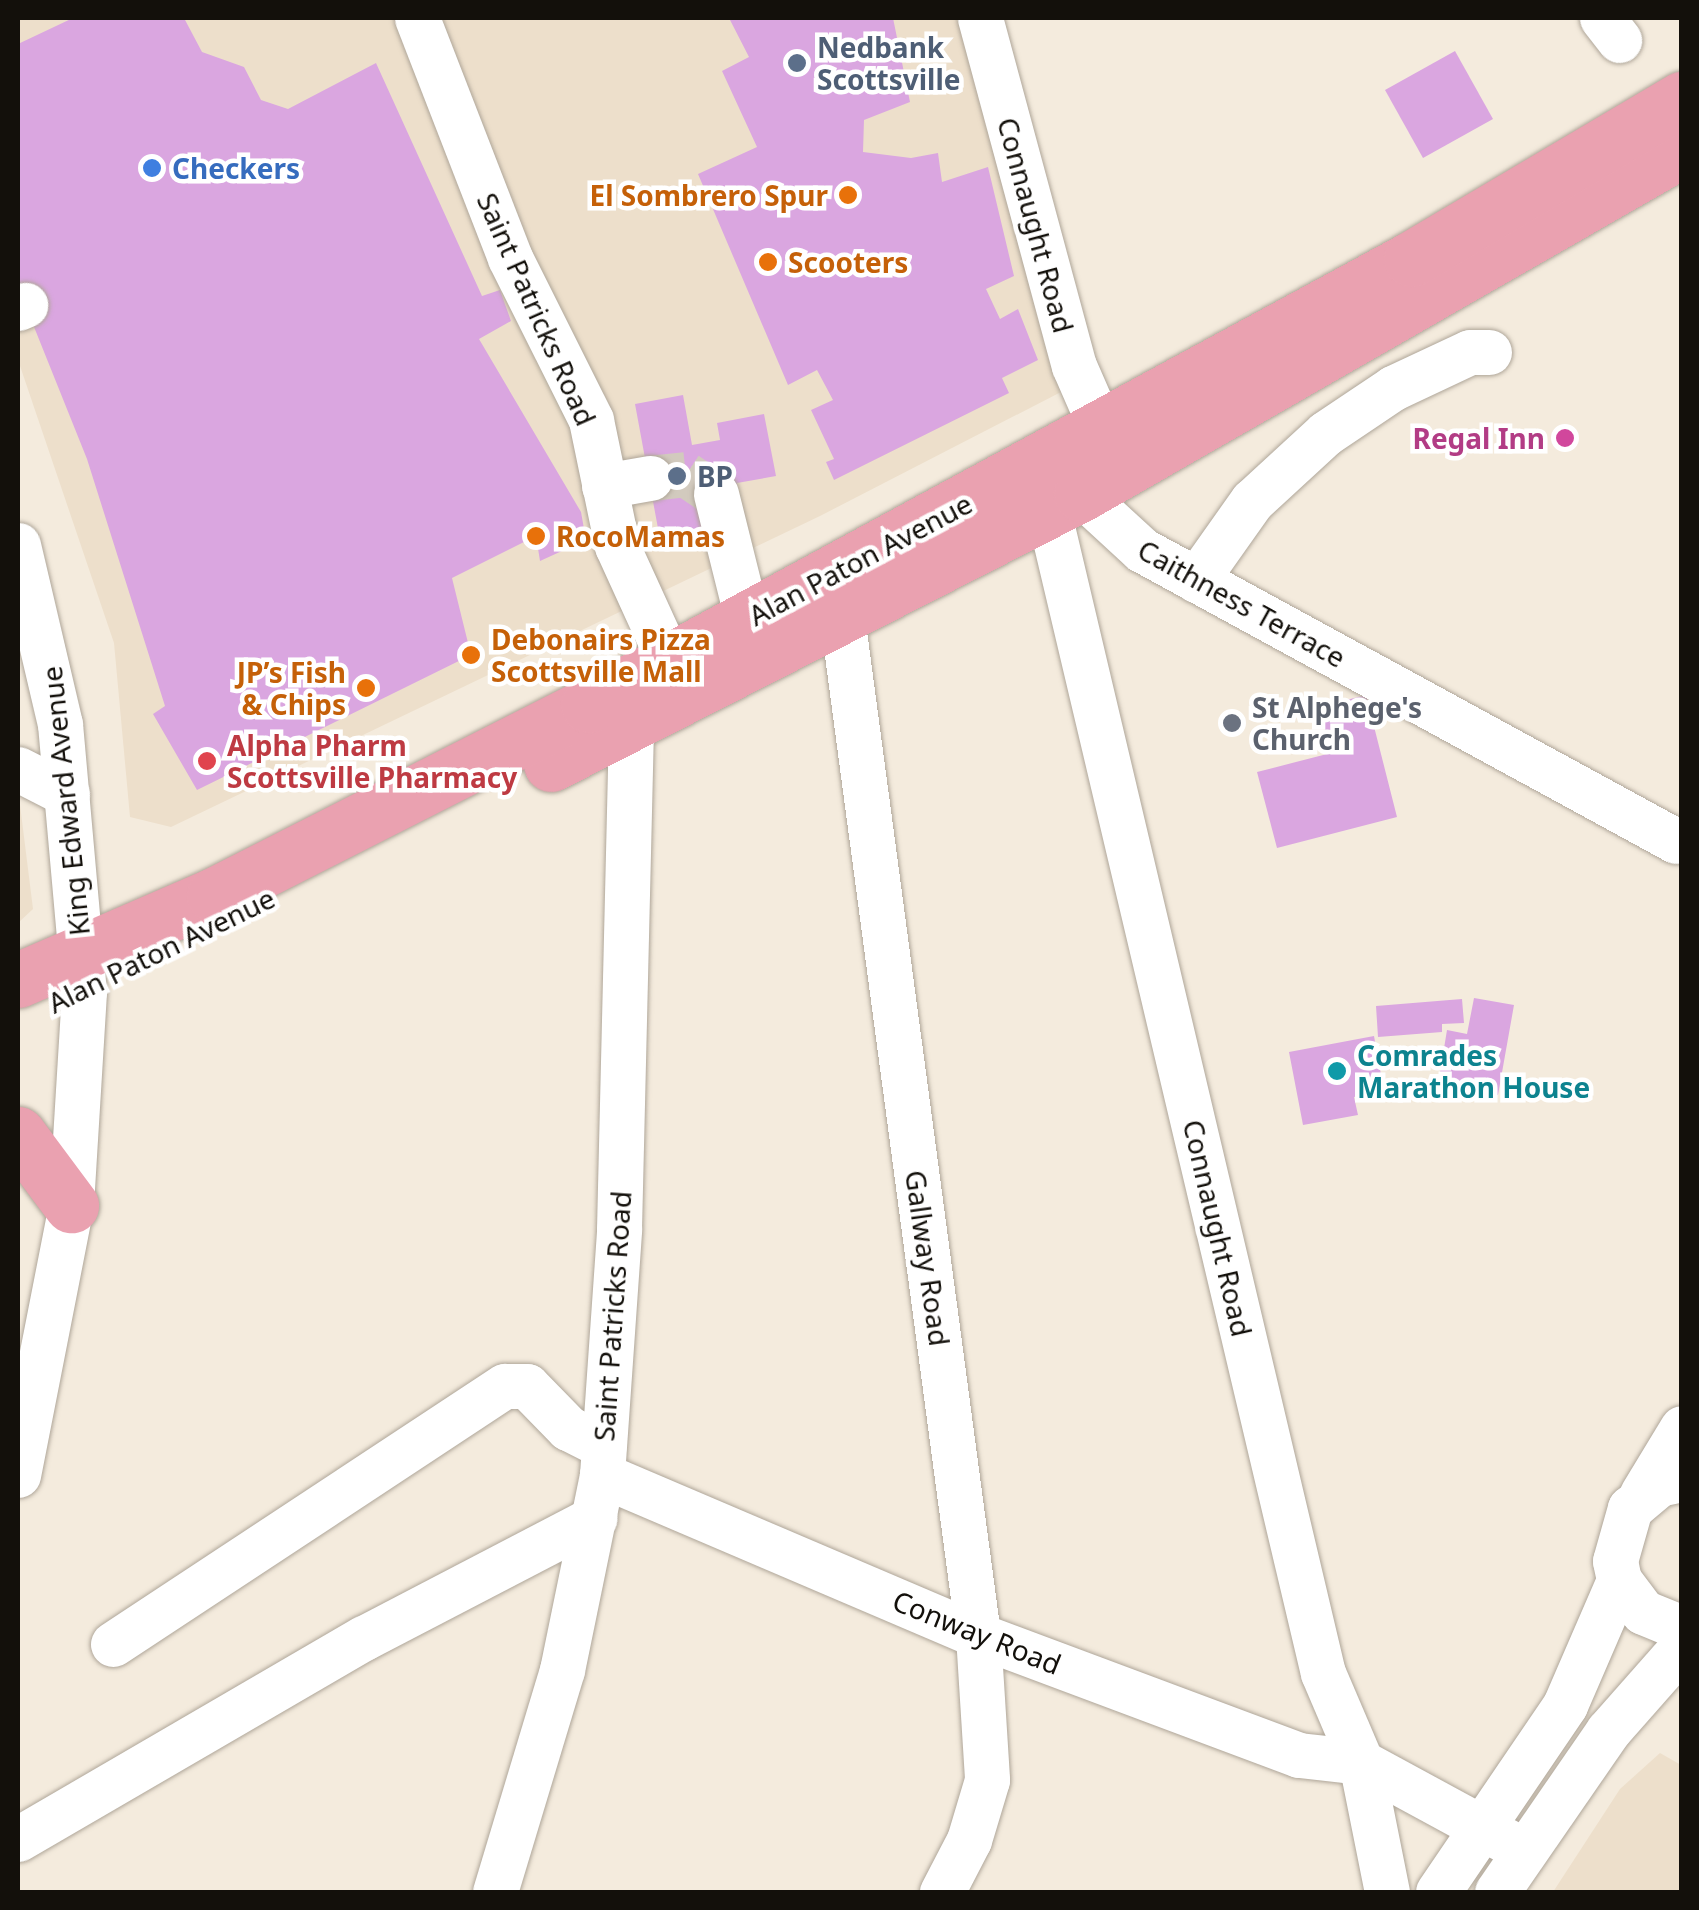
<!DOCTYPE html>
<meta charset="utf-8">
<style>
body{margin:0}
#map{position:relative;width:1699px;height:1910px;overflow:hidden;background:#f4ebdd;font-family:"Noto Sans",sans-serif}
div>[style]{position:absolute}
.built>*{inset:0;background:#eddfcb}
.building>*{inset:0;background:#daa6e0}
.minor-tunnel>*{height:45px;margin-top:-22.5px;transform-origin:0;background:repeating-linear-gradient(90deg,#d2cabe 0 45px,transparent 0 67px)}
.roads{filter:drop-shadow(0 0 2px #afa699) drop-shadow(0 0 2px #afa699)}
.minor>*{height:45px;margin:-22.5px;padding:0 22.5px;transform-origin:22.5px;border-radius:22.5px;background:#fff}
.major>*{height:55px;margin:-27.5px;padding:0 27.5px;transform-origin:27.5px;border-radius:27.5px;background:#eaa1b0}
.dots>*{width:28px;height:28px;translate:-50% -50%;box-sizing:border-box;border:5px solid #fff;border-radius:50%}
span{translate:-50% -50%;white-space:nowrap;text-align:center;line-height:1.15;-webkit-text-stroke:9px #fff;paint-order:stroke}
.service-label{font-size:28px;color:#4e5e75;font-weight:700}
.left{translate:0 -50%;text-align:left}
.shop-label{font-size:28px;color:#366cbe;font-weight:700}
.food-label{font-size:28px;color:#c56008;font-weight:700}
.right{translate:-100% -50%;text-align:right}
.street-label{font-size:28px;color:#13100b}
.hotel-label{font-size:28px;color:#b23c85;font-weight:700}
.worship-label{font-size:28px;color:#5b616d;font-weight:700}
.health-label{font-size:28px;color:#be3a42;font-weight:700}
.culture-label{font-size:28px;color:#0d838f;font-weight:700}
.frame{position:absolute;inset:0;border:20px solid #13100b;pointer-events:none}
</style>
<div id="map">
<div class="built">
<div style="clip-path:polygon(18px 18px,967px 18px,1061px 392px,820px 516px,171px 827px,130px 817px,114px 643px,18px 360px)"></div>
<div style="clip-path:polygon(18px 789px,33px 909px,18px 923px)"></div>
<div style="clip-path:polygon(1660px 1753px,1681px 1765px,1681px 1892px,1553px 1892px,1620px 1789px)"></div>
</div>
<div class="building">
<div style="clip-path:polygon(73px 18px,184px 18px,202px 52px,244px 67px,261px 100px,288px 109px,376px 63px,482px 296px,500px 290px,511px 321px,479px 339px,581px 512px,586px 540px,540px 561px,536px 536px,452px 578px,471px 655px,197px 790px,153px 714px,165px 706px,87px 459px,18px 287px,18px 44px)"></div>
<div style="clip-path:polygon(729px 18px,893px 18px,910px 102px,864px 120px,863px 152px,911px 158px,938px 153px,942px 182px,988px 167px,1014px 276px,986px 289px,1000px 319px,1018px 309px,1038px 360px,1002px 378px,1009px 393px,834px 480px,826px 462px,834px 459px,811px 410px,833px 400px,817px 370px,788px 385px,698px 174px,757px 147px,722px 71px,749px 57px)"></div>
<div style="clip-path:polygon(1455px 51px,1493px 119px,1423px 158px,1385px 90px)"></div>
<div style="clip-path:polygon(683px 395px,692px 445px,720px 440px,717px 423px,764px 414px,776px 476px,737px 483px,712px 540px,662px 550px,635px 404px)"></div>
<div style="clip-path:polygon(1366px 695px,1397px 817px,1277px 848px,1257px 772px,1331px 753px,1319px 707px)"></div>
<div style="clip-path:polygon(1474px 998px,1514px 1005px,1498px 1095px,1438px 1085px,1447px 1030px,1467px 1034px)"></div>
<div style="clip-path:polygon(1462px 999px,1464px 1023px,1442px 1024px,1442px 1032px,1378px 1037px,1376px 1006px)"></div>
<div style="clip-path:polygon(1374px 1036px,1384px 1091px,1354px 1097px,1358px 1115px,1303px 1125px,1289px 1052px)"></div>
</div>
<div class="minor-tunnel">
<div style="left:650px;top:478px;width:36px;rotate:-6deg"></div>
<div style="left:686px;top:474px;width:36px;rotate:34deg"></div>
</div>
<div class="roads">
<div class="minor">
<div style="left:417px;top:18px;width:257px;rotate:68.8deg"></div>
<div style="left:510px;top:258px;width:181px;rotate:63.4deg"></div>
<div style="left:591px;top:420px;width:129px;rotate:78.3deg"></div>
<div style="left:617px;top:546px;width:123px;rotate:65.5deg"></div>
<div style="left:980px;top:18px;width:360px;rotate:74.9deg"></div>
<div style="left:1074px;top:366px;width:70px;rotate:66.4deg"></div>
<div style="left:1602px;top:18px;width:28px;rotate:52deg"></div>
<div style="left:18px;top:308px;width:8px;rotate:-23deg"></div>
<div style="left:604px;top:486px;width:47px;rotate:-9.9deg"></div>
<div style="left:716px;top:494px;width:128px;rotate:76deg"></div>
<div style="left:1081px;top:494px;width:83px;rotate:42.6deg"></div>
<div style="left:1142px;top:550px;width:608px;rotate:28.59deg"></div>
<div style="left:1048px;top:510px;width:1195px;rotate:76.7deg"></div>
<div style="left:1323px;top:1673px;width:97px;rotate:66.9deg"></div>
<div style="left:1361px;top:1762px;width:184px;rotate:28.5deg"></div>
<div style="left:18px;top:545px;width:184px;rotate:76.8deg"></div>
<div style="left:60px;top:724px;width:269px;rotate:84.9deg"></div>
<div style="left:84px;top:992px;width:213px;rotate:93.5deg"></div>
<div style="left:71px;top:1205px;width:275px;rotate:101.1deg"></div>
<div style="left:1196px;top:580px;width:97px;rotate:-54.7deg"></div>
<div style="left:1252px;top:501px;width:100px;rotate:-42.6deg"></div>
<div style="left:1326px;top:433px;width:81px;rotate:-33.9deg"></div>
<div style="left:1393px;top:388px;width:85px;rotate:-25.1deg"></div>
<div style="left:1470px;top:352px;width:19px"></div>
<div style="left:842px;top:617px;width:1027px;rotate:82.39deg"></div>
<div style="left:978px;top:1635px;width:145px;rotate:86.4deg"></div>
<div style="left:987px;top:1780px;width:63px;rotate:106.7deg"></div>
<div style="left:969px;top:1840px;width:59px;rotate:117.4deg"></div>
<div style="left:18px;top:769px;width:55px;rotate:27deg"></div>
<div style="left:602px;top:1475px;width:409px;rotate:23.1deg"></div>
<div style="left:978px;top:1635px;width:343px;rotate:20.5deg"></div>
<div style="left:1299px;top:1755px;width:62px;rotate:6.4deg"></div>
<div style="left:1361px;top:1762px;width:133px;rotate:78.7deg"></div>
<div style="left:1682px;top:1479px;width:24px;rotate:168deg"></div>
<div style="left:1659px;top:1484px;width:38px;rotate:140deg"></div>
<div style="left:1630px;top:1508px;width:55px;rotate:105.8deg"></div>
<div style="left:1615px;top:1561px;width:19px;rotate:78deg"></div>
<div style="left:1619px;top:1580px;width:40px;rotate:53deg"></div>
<div style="left:1643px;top:1612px;width:42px;rotate:22.3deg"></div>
<div style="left:1642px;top:1494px;width:77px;rotate:-58.8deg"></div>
<div style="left:113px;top:1644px;width:469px;rotate:-33.4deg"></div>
<div style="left:505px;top:1386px;width:22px"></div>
<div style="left:527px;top:1386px;width:59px;rotate:45.7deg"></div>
<div style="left:568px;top:1428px;width:40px;rotate:26.6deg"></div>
<div style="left:18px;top:1839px;width:400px;rotate:-30.2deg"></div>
<div style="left:364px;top:1638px;width:260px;rotate:-27.5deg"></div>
<div style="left:495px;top:1892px;width:232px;rotate:-73.2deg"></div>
<div style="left:562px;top:1670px;width:199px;rotate:-78.4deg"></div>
<div style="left:602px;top:1475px;width:247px;rotate:-86deg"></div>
<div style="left:619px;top:1229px;width:503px;rotate:-88.63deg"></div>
<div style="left:1438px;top:1892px;width:226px;rotate:-55.8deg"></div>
<div style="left:1565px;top:1705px;width:136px;rotate:-66.6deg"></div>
<div style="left:1497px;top:1892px;width:196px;rotate:-55.4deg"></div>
<div style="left:1608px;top:1731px;width:112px;rotate:-48.6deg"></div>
</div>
<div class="major">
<div style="left:551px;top:764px;width:595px;rotate:-27deg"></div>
<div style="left:1081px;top:494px;width:692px;rotate:-29.79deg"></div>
<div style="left:18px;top:980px;width:214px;rotate:-23.4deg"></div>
<div style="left:214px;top:895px;width:419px;rotate:-26.9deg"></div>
<div style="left:588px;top:705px;width:936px;rotate:-28.45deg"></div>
<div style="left:1411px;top:259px;width:315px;rotate:-30.6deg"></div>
<div style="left:18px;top:1134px;width:89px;rotate:53.3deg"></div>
</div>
</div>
<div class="dots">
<div style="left:797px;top:63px;background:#5c6f8a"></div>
<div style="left:152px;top:168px;background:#3f7fe0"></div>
<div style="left:848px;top:195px;background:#e8710a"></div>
<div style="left:768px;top:262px;background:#e8710a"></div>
<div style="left:1565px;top:438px;background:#d1479c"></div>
<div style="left:677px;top:476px;background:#5c6f8a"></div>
<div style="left:536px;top:536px;background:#e8710a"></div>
<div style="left:471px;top:655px;background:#e8710a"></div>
<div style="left:366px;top:688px;background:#e8710a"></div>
<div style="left:1232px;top:723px;background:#6b7280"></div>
<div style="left:207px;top:761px;background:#e0444e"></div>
<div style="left:1337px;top:1071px;background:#0f9aa8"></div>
</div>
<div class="service-label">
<span class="left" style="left:817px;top:63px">Nedbank<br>Scottsville</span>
<span class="left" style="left:697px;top:476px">BP</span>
</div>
<div class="shop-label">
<span class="left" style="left:172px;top:168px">Checkers</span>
</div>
<div class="food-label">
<span class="right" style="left:828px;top:195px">El Sombrero Spur</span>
<span class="left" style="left:788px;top:262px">Scooters</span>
<span class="left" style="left:556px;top:536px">RocoMamas</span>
<span class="left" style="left:491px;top:655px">Debonairs Pizza<br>Scottsville Mall</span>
<span class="right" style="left:346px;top:688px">JP’s Fish<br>&amp; Chips</span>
</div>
<div class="street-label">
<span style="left:1036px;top:225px;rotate:75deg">Connaught Road</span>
<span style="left:537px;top:309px;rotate:66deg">Saint Patricks Road</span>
<span style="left:860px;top:559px;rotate:-28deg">Alan Paton Avenue</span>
<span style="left:1242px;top:603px;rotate:29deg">Caithness Terrace</span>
<span style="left:65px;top:801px;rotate:-96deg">King Edward Avenue</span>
<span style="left:161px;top:950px;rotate:-26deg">Alan Paton Avenue</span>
<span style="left:1218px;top:1228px;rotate:77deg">Connaught Road</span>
<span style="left:928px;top:1258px;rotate:82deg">Gallway Road</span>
<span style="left:612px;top:1316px;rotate:-86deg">Saint Patricks Road</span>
<span style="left:977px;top:1632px;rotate:22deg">Conway Road</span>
</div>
<div class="hotel-label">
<span class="right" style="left:1545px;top:438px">Regal Inn</span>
</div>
<div class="worship-label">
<span class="left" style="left:1252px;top:723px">St Alphege's<br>Church</span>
</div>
<div class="health-label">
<span class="left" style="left:227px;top:761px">Alpha Pharm<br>Scottsville Pharmacy</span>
</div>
<div class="culture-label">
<span class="left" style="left:1357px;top:1071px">Comrades<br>Marathon House</span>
</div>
<div class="frame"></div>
</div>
